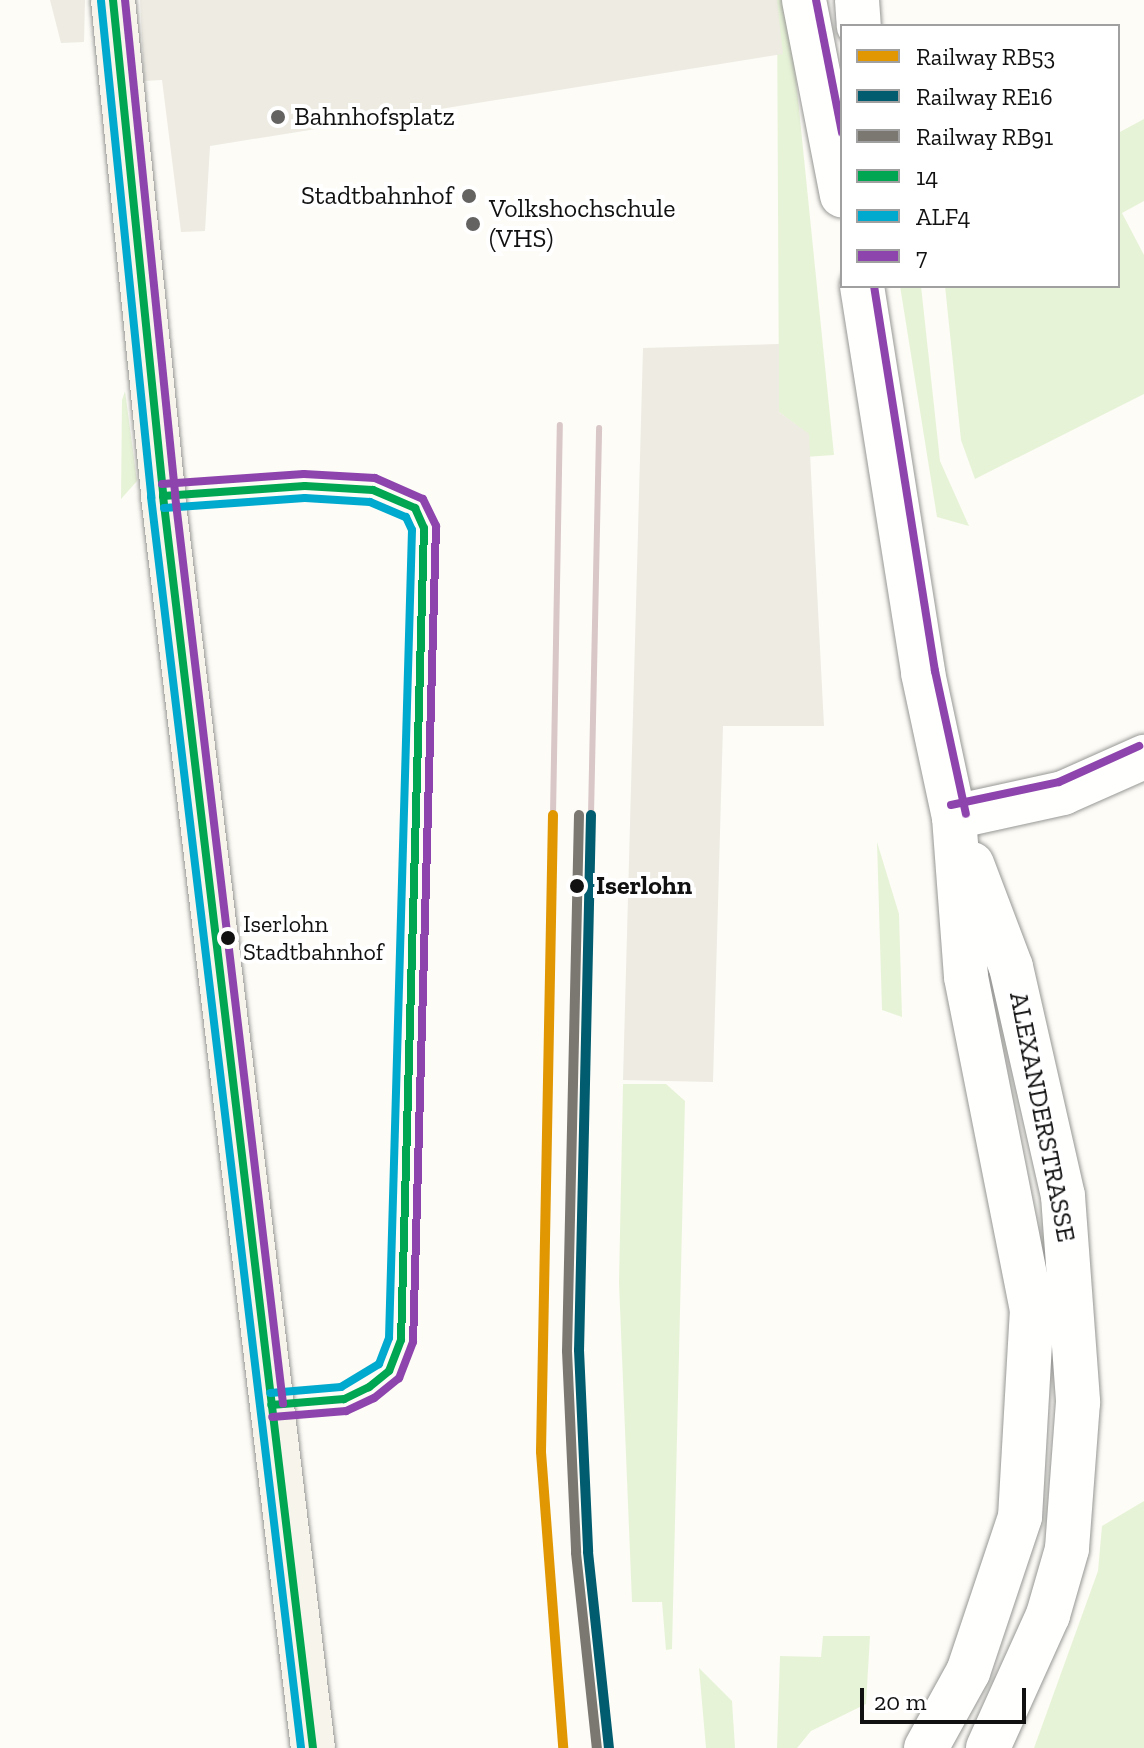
<!DOCTYPE html>
<style>
body{margin:0}
#map{position:relative;width:1144px;height:1748px;overflow:hidden;background:#fdfcf7;font-family:"Zilla Slab",serif}
div>[style]{position:absolute}
.green>*{inset:0;background:#e7f3d7}
.plaza>*{inset:0;background:#edebe2}
.roads{filter:drop-shadow(0 0 2px #979795) drop-shadow(0 0 2px #979795)}
.minor>*{height:44px;margin:-22px;padding:0 22px;transform-origin:22px;border-radius:22px;background:#fffffe}
.tertiary>*{height:44px;margin:-22px;padding:0 22px;transform-origin:22px;border-radius:22px;background:#fffffe}
.secondary>*{height:44px;margin:-22px;padding:0 22px;transform-origin:22px;border-radius:22px;background:#f6f4eb}
.rail>*{height:6px;margin:-3px;padding:0 3px;transform-origin:3px;border-radius:3px;background:#d9c6c7}
.bus-1>*{height:8px;margin:-4px;padding:0 4px;transform-origin:4px;border-radius:4px;background:#00a651}
.bus-2>*{height:8px;margin:-4px;padding:0 4px;transform-origin:4px;border-radius:4px;background:#00a9ce}
.bus-3>*{height:8px;margin:-4px;padding:0 4px;transform-origin:4px;border-radius:4px;background:#8e44ad}
.rail-1>*{height:10px;margin:-5px;padding:0 5px;transform-origin:5px;border-radius:5px;background:#e09702}
.rail-2>*{height:10px;margin:-5px;padding:0 5px;transform-origin:5px;border-radius:5px;background:#005c6e}
.rail-3>*{height:10px;margin:-5px;padding:0 5px;transform-origin:5px;border-radius:5px;background:#7b7872}
.dots>*{width:22px;height:22px;translate:-50% -50%;box-sizing:border-box;border:4px solid #fff;border-radius:50%}
span{translate:-50% -50%;white-space:nowrap;text-align:center;line-height:1.15;-webkit-text-stroke:8px #fff;paint-order:stroke}
.bus-label{font-size:24px;color:#111}
.left{translate:0 -50%;text-align:left}
.poi-label{font-size:26px;color:#111}
.right{translate:-100% -50%;text-align:right}
.stop-label{font-size:26px;color:#111;font-weight:700}
.street-label{font-size:26px;color:#111}
.legend{position:absolute;left:840px;top:24px;width:280px;height:264px;box-sizing:border-box;background:#fff;border:2px solid #a0a0a0;margin:0;padding:10px 14px;list-style:none;font-size:24px;color:#111}
.legend li{display:flex;align-items:center;gap:16px;height:40px}
.legend b{width:40px;border:2px solid #a0a0a0}
.scale{position:absolute;left:860px;top:1688px;width:166px;height:36px;box-sizing:border-box;border:4px solid #111;border-top:0;padding-left:10px;font-size:24px;line-height:28px;white-space:nowrap;color:#111;-webkit-text-stroke:6px #fff;paint-order:stroke}
</style>
<div id="map">
<div class="green">
<div style="clip-path:polygon(777px 0,788px 0,834px 455px,805px 457px,808px 434px,779px 412px)"></div>
<div style="clip-path:polygon(1144px 119px,1144px 201px,1122px 213px,1144px 255px,1144px 394px,975px 479px,961px 440px,945px 286px,1118px 286px,1118px 133px)"></div>
<div style="clip-path:polygon(900px 286px,921px 286px,940px 461px,969px 526px,937px 517px)"></div>
<div style="clip-path:polygon(125px 391px,137px 481px,121px 499px,122px 400px)"></div>
<div style="clip-path:polygon(877px 842px,899px 914px,902px 1017px,882px 1010px)"></div>
<div style="clip-path:polygon(623px 1084px,666px 1084px,685px 1101px,672px 1649px,666px 1650px,662px 1602px,632px 1602px,619px 1283px)"></div>
<div style="clip-path:polygon(1144px 1501px,1144px 1748px,1034px 1748px,1098px 1571px,1102px 1526px)"></div>
<div style="clip-path:polygon(823px 1636px,870px 1636px,866px 1704px,811px 1731px,797px 1748px,777px 1748px,780px 1656px,821px 1657px)"></div>
<div style="clip-path:polygon(699px 1668px,732px 1701px,735px 1748px,706px 1748px)"></div>
</div>
<div class="plaza">
<div style="clip-path:polygon(50px 0,85px 0,84px 42px,61px 43px)"></div>
<div style="clip-path:polygon(140px 0,777px 0,783px 54px,210px 146px,205px 231px,181px 232px,162px 80px,144px 81px)"></div>
<div style="clip-path:polygon(779px 344px,779px 412px,809px 434px,824px 726px,723px 726px,713px 1082px,623px 1080px,643px 348px)"></div>
</div>
<div class="roads">
<div class="minor">
<div style="left:954px;top:817px;width:112px;rotate:-12.4deg"></div>
<div style="left:1063px;top:793px;width:89px;rotate:-24deg"></div>
</div>
<div class="tertiary">
<div style="left:804px;top:0;width:199px;rotate:79deg"></div>
<div style="left:857px;top:0;width:26px;rotate:86deg"></div>
<div style="left:862px;top:286px;width:392px;rotate:81deg"></div>
<div style="left:923px;top:673px;width:147px;rotate:77.9deg"></div>
<div style="left:954px;top:817px;width:160px;rotate:85.7deg"></div>
<div style="left:966px;top:977px;width:338px;rotate:78.8deg"></div>
<div style="left:1032px;top:1309px;width:208px;rotate:93.3deg"></div>
<div style="left:1020px;top:1517px;width:163px;rotate:108.5deg"></div>
<div style="left:968px;top:1672px;width:87px;rotate:118.9deg"></div>
<div style="left:972px;top:864px;width:110px;rotate:69.3deg"></div>
<div style="left:1011px;top:967px;width:235px;rotate:77.2deg"></div>
<div style="left:1063px;top:1196px;width:207px;rotate:85.8deg"></div>
<div style="left:1078px;top:1402px;width:147px;rotate:94.3deg"></div>
<div style="left:1067px;top:1549px;width:69px;rotate:106.1deg"></div>
<div style="left:1048px;top:1615px;width:146px;rotate:114.3deg"></div>
</div>
<div class="secondary">
<div style="left:113px;top:0;width:499px;rotate:84.2deg"></div>
<div style="left:163px;top:496px;width:1261px;rotate:83.17deg"></div>
</div>
</div>
<div class="rail">
<div style="left:553px;top:815px;width:390px;rotate:-89deg"></div>
<div style="left:591px;top:815px;width:387px;rotate:-88.8deg"></div>
</div>
<div class="bus-1">
<div style="left:113px;top:0;width:499px;rotate:84.2deg"></div>
<div style="left:163px;top:496px;width:1261px;rotate:83.17deg"></div>
<div style="left:163px;top:496px;width:142px;rotate:-4deg"></div>
<div style="left:305px;top:486px;width:68px;rotate:3.4deg"></div>
<div style="left:373px;top:490px;width:46px;rotate:23.2deg"></div>
<div style="left:415px;top:508px;width:22px;rotate:66deg"></div>
<div style="left:424px;top:528px;width:812px;rotate:91.62deg"></div>
<div style="left:401px;top:1340px;width:33px;rotate:111deg"></div>
<div style="left:389px;top:1371px;width:26px;rotate:141deg"></div>
<div style="left:369px;top:1387px;width:28px;rotate:154deg"></div>
<div style="left:344px;top:1399px;width:73px;rotate:175.3deg"></div>
</div>
<div class="bus-2">
<div style="left:101px;top:1px;width:499px;rotate:84.2deg"></div>
<div style="left:151px;top:497px;width:1260px;rotate:83.16deg"></div>
<div style="left:164px;top:508px;width:141px;rotate:-4.1deg"></div>
<div style="left:305px;top:498px;width:65px;rotate:3.5deg"></div>
<div style="left:370px;top:502px;width:39px;rotate:23deg"></div>
<div style="left:406px;top:517px;width:14px;rotate:65deg"></div>
<div style="left:412px;top:530px;width:808px;rotate:91.63deg"></div>
<div style="left:389px;top:1338px;width:28px;rotate:111deg"></div>
<div style="left:379px;top:1364px;width:44px;rotate:148.8deg"></div>
<div style="left:341px;top:1387px;width:71px;rotate:175.2deg"></div>
</div>
<div class="bus-3">
<div style="left:125px;top:0;width:498px;rotate:84.2deg"></div>
<div style="left:175px;top:495px;width:915px;rotate:83.22deg"></div>
<div style="left:816px;top:0;width:135px;rotate:78.9deg"></div>
<div style="left:874px;top:286px;width:390px;rotate:81deg"></div>
<div style="left:935px;top:671px;width:146px;rotate:77.8deg"></div>
<div style="left:162px;top:484px;width:142px;rotate:-4deg"></div>
<div style="left:304px;top:474px;width:71px;rotate:3.2deg"></div>
<div style="left:375px;top:478px;width:52px;rotate:23.6deg"></div>
<div style="left:423px;top:499px;width:30px;rotate:64deg"></div>
<div style="left:436px;top:526px;width:816px;rotate:91.61deg"></div>
<div style="left:413px;top:1342px;width:39px;rotate:111deg"></div>
<div style="left:399px;top:1378px;width:32px;rotate:141deg"></div>
<div style="left:374px;top:1398px;width:31px;rotate:155deg"></div>
<div style="left:346px;top:1411px;width:74px;rotate:175.4deg"></div>
<div style="left:951px;top:805px;width:110px;rotate:-12deg"></div>
<div style="left:1059px;top:782px;width:88px;rotate:-24.2deg"></div>
</div>
<div class="rail-1">
<div style="left:553px;top:815px;width:637px;rotate:91.08deg"></div>
<div style="left:541px;top:1452px;width:297px;rotate:85.7deg"></div>
</div>
<div class="rail-2">
<div style="left:591px;top:815px;width:535px;rotate:91.28deg"></div>
<div style="left:579px;top:1350px;width:202px;rotate:87.4deg"></div>
<div style="left:588px;top:1552px;width:197px;rotate:83.9deg"></div>
</div>
<div class="rail-3">
<div style="left:579px;top:815px;width:536px;rotate:91.28deg"></div>
<div style="left:567px;top:1351px;width:202px;rotate:87.4deg"></div>
<div style="left:576px;top:1553px;width:196px;rotate:83.9deg"></div>
</div>
<div class="dots">
<div style="left:278px;top:117px;background:#646362"></div>
<div style="left:469px;top:196px;background:#646362"></div>
<div style="left:473px;top:224px;background:#646362"></div>
<div style="left:577px;top:886px;background:#111"></div>
<div style="left:228px;top:938px;background:#111"></div>
</div>
<div class="bus-label">
<span class="left" style="left:243px;top:938px">Iserlohn<br>Stadtbahnhof</span>
</div>
<div class="poi-label">
<span class="left" style="left:294px;top:117px">Bahnhofsplatz</span>
<span class="right" style="left:453px;top:196px">Stadtbahnhof</span>
<span class="left" style="left:489px;top:224px">Volkshochschule<br>(VHS)</span>
</div>
<div class="stop-label">
<span class="left" style="left:596px;top:886px">Iserlohn</span>
</div>
<div class="street-label">
<span style="left:1042px;top:1117px;rotate:79deg">ALEXANDERSTRASSE</span>
</div>
<ul class="legend">
<li><b style="height:10px;background:#e09702"></b>Railway RB53</li>
<li><b style="height:10px;background:#005c6e"></b>Railway RE16</li>
<li><b style="height:10px;background:#7b7872"></b>Railway RB91</li>
<li><b style="height:10px;background:#00a651"></b>14</li>
<li><b style="height:10px;background:#00a9ce"></b>ALF4</li>
<li><b style="height:10px;background:#8e44ad"></b>7</li>
</ul>
<div class="scale">20 m</div>
</div>
